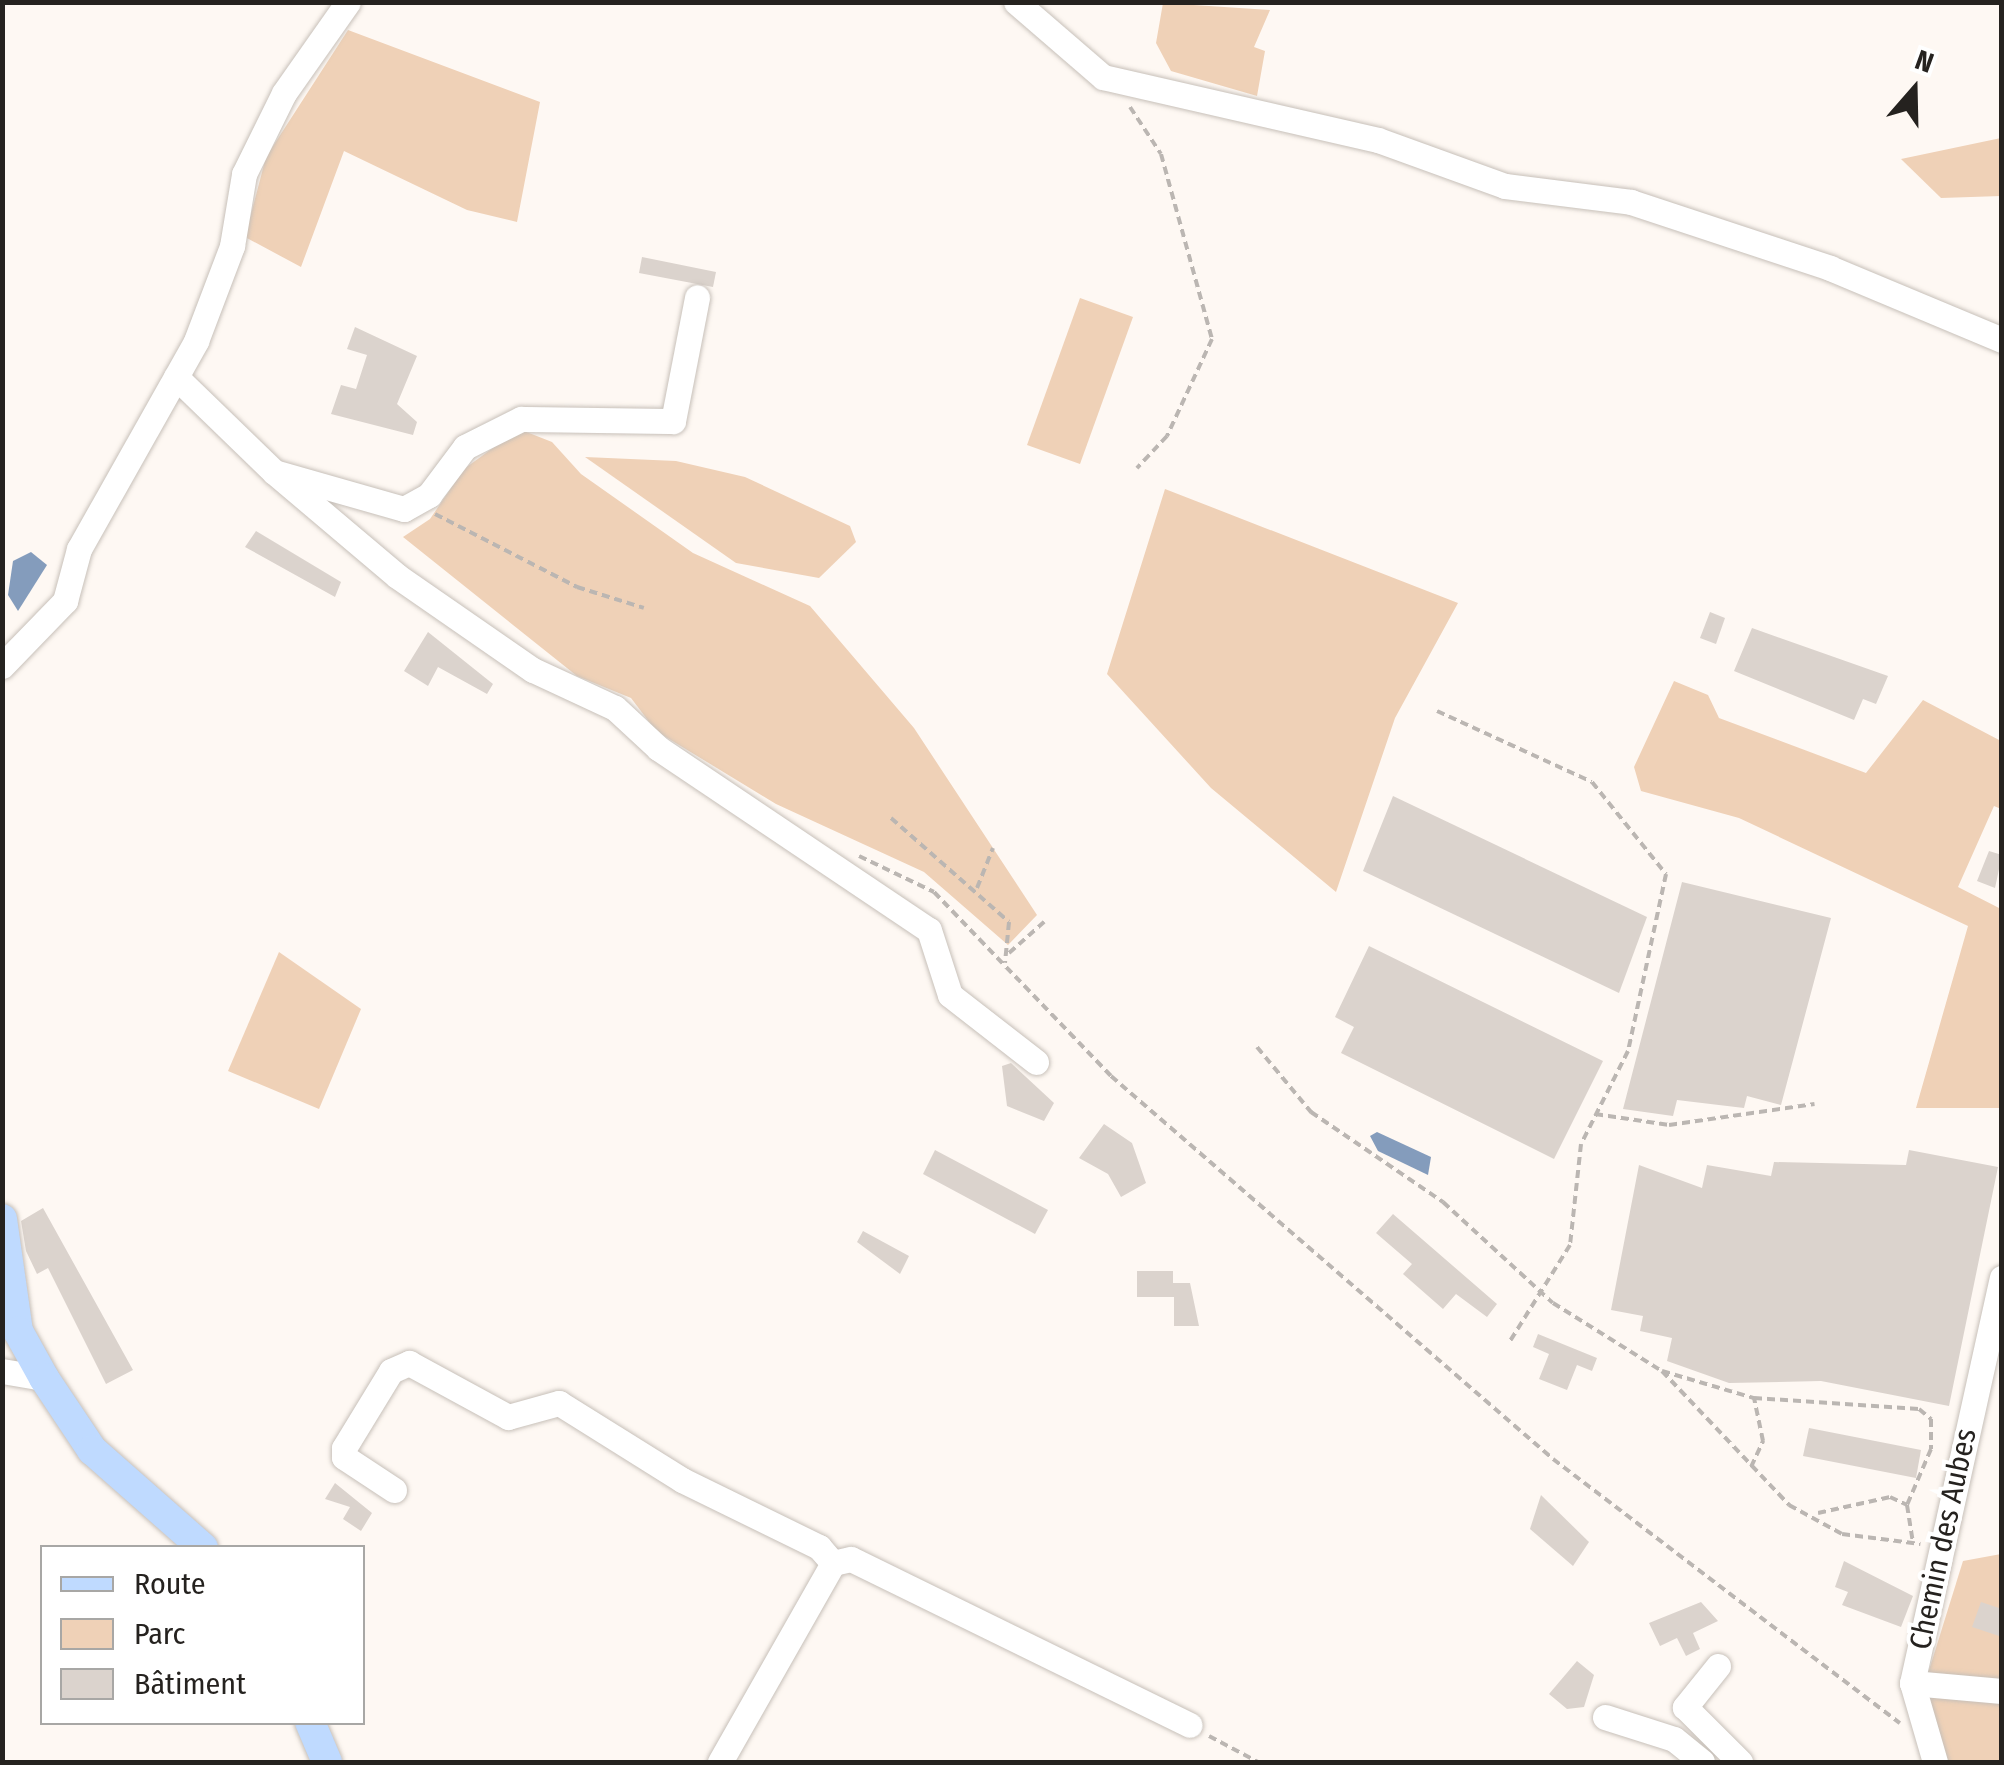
<!DOCTYPE html>
<meta charset="utf-8">
<style>
body{margin:0}
#map{position:relative;width:2004px;height:1765px;overflow:hidden;background:#fef8f3;font-family:"Fira Sans Condensed",sans-serif}
div>[style]{position:absolute}
.green>*{inset:0;background:#efd1b7}
.water>*{inset:0;background:#849cbc}
.building>*{inset:0;background:#dbd3cd}
.path>*{height:4px;margin-top:-2px;transform-origin:0;background:repeating-linear-gradient(90deg,#bbb6b2 0 8px,transparent 0 13px)}
.roads{filter:drop-shadow(0 0 2px #c7c0b9) drop-shadow(0 0 2px #c7c0b9)}
.minor>*{height:25px;margin:-12.5px;padding:0 12.5px;transform-origin:12.5px;border-radius:12.5px;background:#fff}
.major>*{height:30px;margin:-15px;padding:0 15px;transform-origin:15px;border-radius:15px;background:#bfdaff}
span{translate:-50% -50%;white-space:nowrap;text-align:center;line-height:1.15;-webkit-text-stroke:8px #fff;paint-order:stroke}
.street-label{font-size:30px;color:#25221f}
.frame{position:absolute;inset:0;border:5px solid #25221f;pointer-events:none}
.legend{position:absolute;left:40px;top:1545px;width:325px;height:180px;box-sizing:border-box;background:#fff;border:2px solid #a8a7a5;margin:0;padding:12px 18px;list-style:none;font-size:30px;color:#25221f}
.legend li{display:flex;align-items:center;gap:20px;height:50px}
.legend b{width:50px;border:2px solid #a8a7a5}
.north{position:absolute;left:1864px;top:40px;width:100px;height:100px;-webkit-text-stroke:8px #fff;paint-order:stroke;rotate:20deg;font-size:28px;font-weight:700;line-height:40px;text-align:center;color:#25221f}
.north::after{content:'';display:block;margin:auto;width:35px;height:45px;background:#25221f;clip-path:polygon(50% 0,100% 100%,50% 72%,0 100%)}
</style>
<div id="map">
<div class="green">
<div style="clip-path:polygon(1163px 3px,1270px 10px,1254px 47px,1265px 51px,1257px 96px,1171px 71px,1156px 43px)"></div>
<div style="clip-path:polygon(348px 30px,540px 102px,517px 222px,467px 210px,344px 151px,301px 267px,245px 237px,266px 157px)"></div>
<div style="clip-path:polygon(2001px 138px,2001px 196px,1941px 198px,1901px 159px)"></div>
<div style="clip-path:polygon(1080px 298px,1133px 317px,1080px 464px,1027px 445px)"></div>
<div style="clip-path:polygon(519px 429px,552px 442px,581px 474px,693px 553px,810px 606px,914px 728px,1037px 915px,1008px 945px,924px 872px,776px 804px,656px 731px,631px 698px,577px 676px,403px 537px,430px 519px,464px 469px)"></div>
<div style="clip-path:polygon(585px 457px,676px 461px,745px 477px,850px 526px,856px 542px,819px 578px,736px 563px)"></div>
<div style="clip-path:polygon(1165px 489px,1458px 603px,1395px 718px,1336px 892px,1211px 788px,1107px 674px)"></div>
<div style="clip-path:polygon(1674px 681px,1708px 695px,1719px 718px,1866px 773px,1923px 700px,2001px 741px,2001px 809px,1994px 806px,1958px 887px,2001px 909px,2001px 1108px,1916px 1108px,1968px 926px,1739px 818px,1641px 791px,1634px 767px)"></div>
<div style="clip-path:polygon(279px 952px,361px 1009px,319px 1109px,228px 1071px)"></div>
<div style="clip-path:polygon(2001px 1554px,2001px 1762px,1944px 1762px,1921px 1696px,1963px 1561px)"></div>
</div>
<div class="water">
<div style="clip-path:polygon(31px 552px,47px 565px,18px 611px,8px 595px,13px 561px)"></div>
<div style="clip-path:polygon(1377px 1132px,1431px 1157px,1428px 1175px,1378px 1151px,1370px 1136px)"></div>
</div>
<div class="building">
<div style="clip-path:polygon(642px 257px,716px 272px,713px 287px,639px 273px)"></div>
<div style="clip-path:polygon(355px 327px,417px 356px,397px 404px,417px 422px,413px 435px,331px 414px,341px 385px,356px 389px,367px 355px,347px 349px)"></div>
<div style="clip-path:polygon(256px 531px,341px 582px,335px 597px,245px 547px)"></div>
<div style="clip-path:polygon(1710px 612px,1725px 618px,1716px 644px,1700px 638px)"></div>
<div style="clip-path:polygon(1752px 628px,1888px 676px,1876px 704px,1863px 699px,1854px 720px,1734px 671px)"></div>
<div style="clip-path:polygon(428px 632px,493px 684px,487px 694px,438px 667px,428px 686px,404px 671px)"></div>
<div style="clip-path:polygon(1393px 796px,1647px 917px,1619px 993px,1363px 871px)"></div>
<div style="clip-path:polygon(1989px 851px,2002px 855px,1995px 888px,1977px 881px)"></div>
<div style="clip-path:polygon(1682px 882px,1831px 918px,1781px 1105px,1747px 1096px,1744px 1108px,1677px 1100px,1673px 1116px,1623px 1109px)"></div>
<div style="clip-path:polygon(1369px 946px,1603px 1061px,1554px 1159px,1341px 1053px,1354px 1027px,1335px 1017px)"></div>
<div style="clip-path:polygon(1011px 1063px,1054px 1103px,1044px 1121px,1007px 1106px,1002px 1066px)"></div>
<div style="clip-path:polygon(1104px 1124px,1132px 1143px,1146px 1183px,1121px 1197px,1108px 1174px,1079px 1158px)"></div>
<div style="clip-path:polygon(935px 1150px,1048px 1210px,1035px 1234px,923px 1174px)"></div>
<div style="clip-path:polygon(1909px 1150px,1998px 1167px,1949px 1406px,1821px 1381px,1729px 1383px,1667px 1361px,1672px 1338px,1640px 1331px,1643px 1316px,1611px 1310px,1639px 1165px,1702px 1188px,1707px 1165px,1771px 1176px,1774px 1162px,1906px 1165px)"></div>
<div style="clip-path:polygon(43px 1208px,133px 1370px,106px 1384px,48px 1268px,37px 1274px,26px 1251px,21px 1221px)"></div>
<div style="clip-path:polygon(1393px 1214px,1497px 1304px,1487px 1317px,1456px 1294px,1443px 1309px,1403px 1274px,1412px 1264px,1376px 1233px)"></div>
<div style="clip-path:polygon(863px 1231px,909px 1256px,900px 1274px,857px 1242px)"></div>
<div style="clip-path:polygon(1137px 1271px,1173px 1271px,1173px 1283px,1190px 1283px,1199px 1326px,1174px 1326px,1174px 1297px,1137px 1297px)"></div>
<div style="clip-path:polygon(1538px 1334px,1597px 1358px,1592px 1371px,1577px 1365px,1567px 1390px,1539px 1379px,1549px 1354px,1533px 1347px)"></div>
<div style="clip-path:polygon(1809px 1428px,1921px 1450px,1916px 1478px,1803px 1456px)"></div>
<div style="clip-path:polygon(335px 1483px,372px 1513px,361px 1531px,343px 1519px,350px 1507px,325px 1499px)"></div>
<div style="clip-path:polygon(1541px 1495px,1589px 1542px,1573px 1566px,1530px 1529px)"></div>
<div style="clip-path:polygon(1844px 1561px,1913px 1596px,1901px 1627px,1842px 1605px,1848px 1592px,1835px 1587px)"></div>
<div style="clip-path:polygon(1701px 1602px,1718px 1621px,1693px 1633px,1700px 1649px,1686px 1656px,1677px 1638px,1660px 1646px,1649px 1623px)"></div>
<div style="clip-path:polygon(1981px 1602px,2002px 1609px,2002px 1637px,1972px 1627px)"></div>
<div style="clip-path:polygon(1577px 1661px,1594px 1675px,1584px 1707px,1567px 1709px,1549px 1694px)"></div>
</div>
<div class="path">
<div style="left:1130px;top:107px;width:56px;rotate:56.6deg"></div>
<div style="left:1161px;top:154px;width:192px;rotate:74.6deg"></div>
<div style="left:1212px;top:339px;width:107px;rotate:114.9deg"></div>
<div style="left:1167px;top:436px;width:44px;rotate:133.2deg"></div>
<div style="left:435px;top:514px;width:160px;rotate:27.2deg"></div>
<div style="left:577px;top:587px;width:70px;rotate:17.4deg"></div>
<div style="left:1437px;top:711px;width:170px;rotate:24.6deg"></div>
<div style="left:1592px;top:782px;width:118px;rotate:51.2deg"></div>
<div style="left:1666px;top:874px;width:181px;rotate:102.1deg"></div>
<div style="left:1628px;top:1051px;width:104px;rotate:116.8deg"></div>
<div style="left:1581px;top:1144px;width:102px;rotate:96.2deg"></div>
<div style="left:1570px;top:1245px;width:113px;rotate:122deg"></div>
<div style="left:891px;top:818px;width:157px;rotate:41.4deg"></div>
<div style="left:1009px;top:922px;width:41px;rotate:95.6deg"></div>
<div style="left:859px;top:856px;width:83px;rotate:25.6deg"></div>
<div style="left:934px;top:892px;width:255px;rotate:46.1deg"></div>
<div style="left:1111px;top:1076px;width:585px;rotate:40.91deg"></div>
<div style="left:1553px;top:1459px;width:436px;rotate:37.3deg"></div>
<div style="left:977px;top:888px;width:43px;rotate:-68.2deg"></div>
<div style="left:1009px;top:953px;width:47px;rotate:-41.5deg"></div>
<div style="left:1257px;top:1047px;width:85px;rotate:50.3deg"></div>
<div style="left:1311px;top:1112px;width:160px;rotate:34.3deg"></div>
<div style="left:1443px;top:1202px;width:149px;rotate:42.6deg"></div>
<div style="left:1553px;top:1303px;width:128px;rotate:32deg"></div>
<div style="left:1662px;top:1371px;width:185px;rotate:46.5deg"></div>
<div style="left:1789px;top:1505px;width:60px;rotate:28.7deg"></div>
<div style="left:1842px;top:1534px;width:79px;rotate:7.3deg"></div>
<div style="left:1595px;top:1114px;width:75px;rotate:8.5deg"></div>
<div style="left:1669px;top:1125px;width:147px;rotate:-8.2deg"></div>
<div style="left:1662px;top:1371px;width:96px;rotate:16.4deg"></div>
<div style="left:1754px;top:1398px;width:165px;rotate:3.8deg"></div>
<div style="left:1919px;top:1409px;width:16px;rotate:40deg"></div>
<div style="left:1931px;top:1419px;width:30px;rotate:90deg"></div>
<div style="left:1931px;top:1449px;width:61px;rotate:113.2deg"></div>
<div style="left:1751px;top:1467px;width:29px;rotate:-65deg"></div>
<div style="left:1763px;top:1441px;width:44px;rotate:-101.8deg"></div>
<div style="left:1818px;top:1513px;width:74px;rotate:-12.5deg"></div>
<div style="left:1890px;top:1497px;width:19px;rotate:25deg"></div>
<div style="left:1907px;top:1505px;width:36px;rotate:81deg"></div>
<div style="left:1209px;top:1736px;width:55px;rotate:28deg"></div>
</div>
<div class="roads">
<div class="minor">
<div style="left:1016px;top:2px;width:115px;rotate:40.8deg"></div>
<div style="left:1103px;top:77px;width:282px;rotate:12.9deg"></div>
<div style="left:1378px;top:140px;width:135px;rotate:19.9deg"></div>
<div style="left:1505px;top:186px;width:127px;rotate:7.2deg"></div>
<div style="left:1631px;top:202px;width:210px;rotate:18.3deg"></div>
<div style="left:1830px;top:268px;width:186px;rotate:22.7deg"></div>
<div style="left:176px;top:377px;width:136px;rotate:44.1deg"></div>
<div style="left:274px;top:472px;width:135px;rotate:15.9deg"></div>
<div style="left:404px;top:509px;width:29px;rotate:-29deg"></div>
<div style="left:429px;top:495px;width:60px;rotate:-53.1deg"></div>
<div style="left:465px;top:447px;width:63px;rotate:-26.6deg"></div>
<div style="left:521px;top:419px;width:152px;rotate:0.8deg"></div>
<div style="left:673px;top:421px;width:126px;rotate:-79deg"></div>
<div style="left:274px;top:472px;width:161px;rotate:40.2deg"></div>
<div style="left:397px;top:576px;width:165px;rotate:34.7deg"></div>
<div style="left:533px;top:670px;width:90px;rotate:24.9deg"></div>
<div style="left:615px;top:708px;width:59px;rotate:42.9deg"></div>
<div style="left:658px;top:748px;width:326px;rotate:33.9deg"></div>
<div style="left:929px;top:930px;width:68px;rotate:72.1deg"></div>
<div style="left:950px;top:995px;width:109px;rotate:37.9deg"></div>
<div style="left:2px;top:666px;width:91px;rotate:-45.9deg"></div>
<div style="left:65px;top:601px;width:54px;rotate:-74.9deg"></div>
<div style="left:79px;top:549px;width:239px;rotate:-60.6deg"></div>
<div style="left:196px;top:341px;width:102px;rotate:-69.2deg"></div>
<div style="left:232px;top:246px;width:73px;rotate:-80.5deg"></div>
<div style="left:244px;top:174px;width:90px;rotate:-63.7deg"></div>
<div style="left:284px;top:93px;width:111px;rotate:-54.9deg"></div>
<div style="left:2px;top:1371px;width:43px;rotate:9.5deg"></div>
<div style="left:394px;top:1490px;width:60px;rotate:-146.6deg"></div>
<div style="left:344px;top:1457px;width:9px;rotate:-90deg"></div>
<div style="left:344px;top:1448px;width:90px;rotate:-58.6deg"></div>
<div style="left:391px;top:1371px;width:20px;rotate:-24deg"></div>
<div style="left:409px;top:1363px;width:113px;rotate:28.6deg"></div>
<div style="left:508px;top:1417px;width:53px;rotate:-15.4deg"></div>
<div style="left:559px;top:1403px;width:145px;rotate:32deg"></div>
<div style="left:682px;top:1480px;width:153px;rotate:26.1deg"></div>
<div style="left:819px;top:1547px;width:21px;rotate:49deg"></div>
<div style="left:1718px;top:1666px;width:53px;rotate:128.8deg"></div>
<div style="left:1685px;top:1707px;width:78px;rotate:45deg"></div>
<div style="left:1912px;top:1683px;width:90px;rotate:5.1deg"></div>
<div style="left:1605px;top:1717px;width:72px;rotate:17.7deg"></div>
<div style="left:1674px;top:1739px;width:36px;rotate:39deg"></div>
<div style="left:720px;top:1762px;width:229px;rotate:-60.4deg"></div>
<div style="left:833px;top:1563px;width:18px;rotate:-13deg"></div>
<div style="left:851px;top:1559px;width:377px;rotate:26.1deg"></div>
<div style="left:1935px;top:1762px;width:82px;rotate:-106.2deg"></div>
<div style="left:1912px;top:1683px;width:415px;rotate:-77.5deg"></div>
</div>
<div class="major">
<div style="left:2px;top:1219px;width:113px;rotate:81.9deg"></div>
<div style="left:18px;top:1331px;width:54px;rotate:61deg"></div>
<div style="left:44px;top:1378px;width:87px;rotate:56.3deg"></div>
<div style="left:92px;top:1450px;width:148px;rotate:41.4deg"></div>
<div style="left:310px;top:1722px;width:43px;rotate:67deg"></div>
</div>
</div>
<div class="street-label">
<span style="left:1943px;top:1539px;rotate:-78deg">Chemin des Aubes</span>
</div>
<div class="frame"></div>
<ul class="legend">
<li><b style="height:12px;background:#bfdaff"></b>Route</li>
<li><b style="height:28px;background:#efd1b7"></b>Parc</li>
<li><b style="height:28px;background:#dbd3cd"></b>Bâtiment</li>
</ul>
<div class="north">N</div>
</div>
